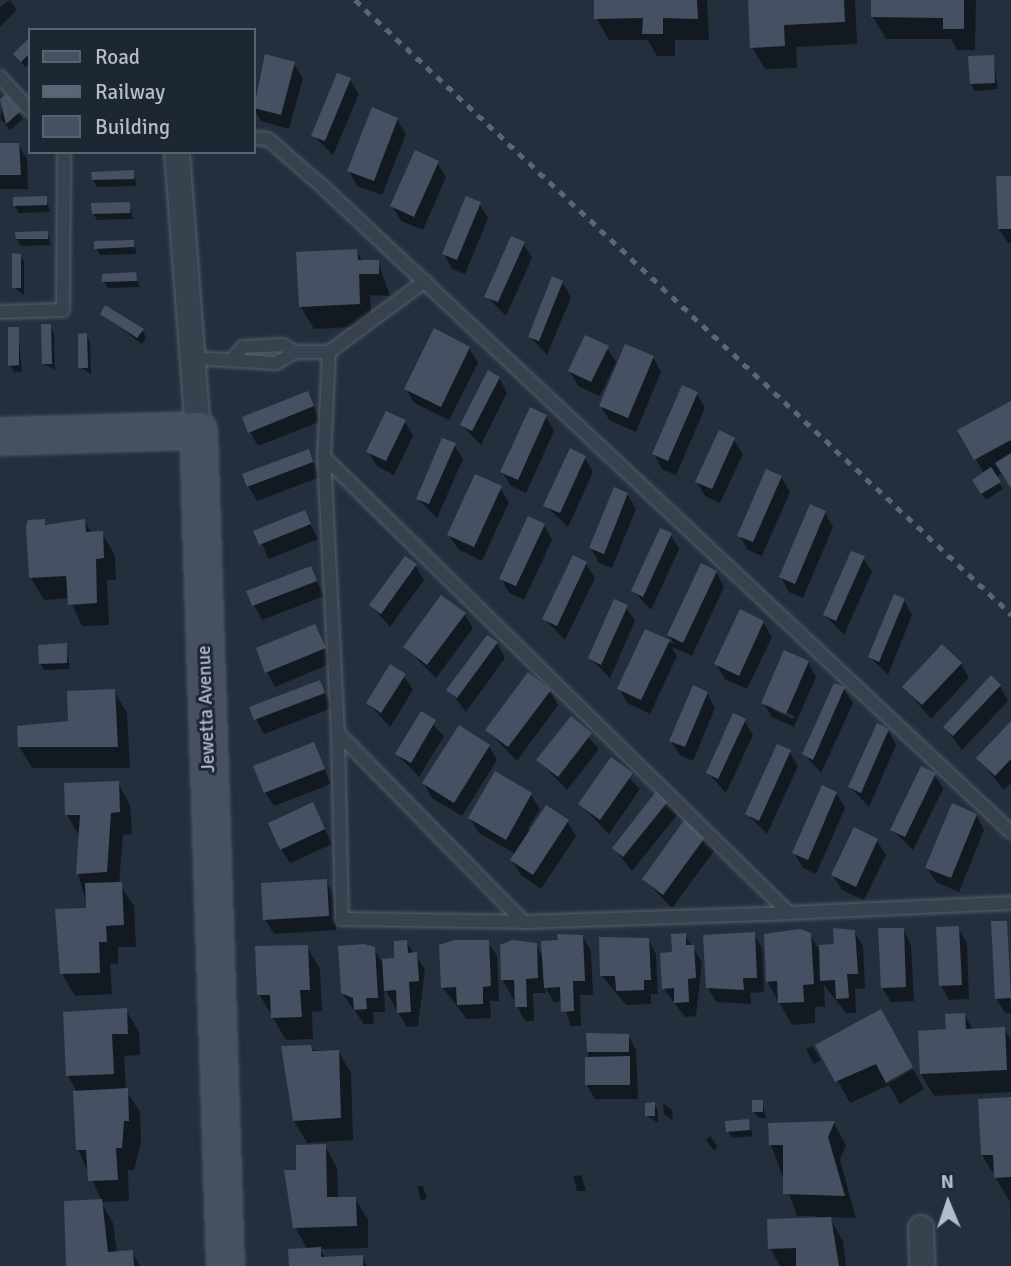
<!DOCTYPE html>
<style>
body{margin:0}
#map{position:relative;width:1011px;height:1266px;overflow:hidden;background:#242f3e;font-family:Signika,sans-serif}
div>[style]{position:absolute}
.shadow>*{inset:0;background:#0007}
.building>*{inset:0;background:#455162}
.roads{filter:drop-shadow(0 0 2px #565f6c) drop-shadow(0 0 2px #565f6c)}
.lane>*{height:12px;margin:-6px;padding:0 6px;transform-origin:6px;border-radius:6px;background:#38414e}
.street>*{height:24px;margin:-12px;padding:0 12px;transform-origin:12px;border-radius:12px;background:#38414e}
.secondary>*{height:35px;margin:-17.5px;padding:0 17.5px;transform-origin:17.5px;border-radius:17.5px;background:#465061}
.rail>*{height:5px;margin-top:-2.5px;transform-origin:0;background:repeating-linear-gradient(90deg,#5a6575 0 7px,transparent 0 14px)}
span{translate:-50% -50%;white-space:nowrap;text-align:center;line-height:1.15;-webkit-text-stroke:6px #1d2633;paint-order:stroke}
.street-label{font-size:19px;color:#b4bcc9}
.legend{position:absolute;left:28px;top:28px;width:228px;height:126px;box-sizing:border-box;background:#1d2633;border:2px solid #59626f;margin:0;padding:9px 12px;list-style:none;font-size:21px;color:#b4bcc9}
.legend li{display:flex;align-items:center;gap:14px;height:35px}
.legend b{width:35px;border:2px solid #59626f}
.north{position:absolute;left:913px;top:1168px;width:70px;height:70px;-webkit-text-stroke:5px #1d2633;paint-order:stroke;rotate:358deg;font-size:19px;font-weight:700;line-height:28px;text-align:center;color:#b4bcc9}
.north::after{content:'';display:block;margin:auto;width:24px;height:32px;background:#b4bcc9;clip-path:polygon(50% 0,100% 100%,50% 72%,0 100%)}
</style>
<div id="map">
<div class="shadow">
<div style="clip-path:polygon(10px 0,17px 10px,0 27px,0 7px)"></div>
<div style="clip-path:polygon(596px 0,707px 0,709px 40px,675px 40px,675px 56px,657px 56px,648px 40px,609px 40px,596px 18px)"></div>
<div style="clip-path:polygon(750px 0,855px 0,857px 44px,796px 47px,797px 68px,765px 69px,752px 47px)"></div>
<div style="clip-path:polygon(873px 0,976px 0,975px 50px,957px 50px,951px 39px,886px 39px,873px 17px)"></div>
<div style="clip-path:polygon(30px 39px,30px 63px,25px 67px,15px 54px)"></div>
<div style="clip-path:polygon(267px 56px,294px 64px,303px 78px,289px 129px,261px 121px,254px 108px)"></div>
<div style="clip-path:polygon(993px 56px,998px 89px,975px 91px,971px 84px)"></div>
<div style="clip-path:polygon(350px 80px,359px 94px,333px 155px,313px 135px)"></div>
<div style="clip-path:polygon(6px 97px,23px 119px,10px 130px,0 118px)"></div>
<div style="clip-path:polygon(397px 119px,406px 134px,382px 195px,357px 186px,349px 171px)"></div>
<div style="clip-path:polygon(0 145px,18px 145px,27px 159px,28px 189px,0 189px)"></div>
<div style="clip-path:polygon(437px 162px,446px 177px,423px 230px,401px 221px,392px 206px)"></div>
<div style="clip-path:polygon(133px 172px,137px 186px,97px 187px,93px 180px,93px 173px)"></div>
<div style="clip-path:polygon(1011px 178px,1011px 243px,1008px 243px,999px 229px)"></div>
<div style="clip-path:polygon(46px 197px,50px 212px,19px 213px,15px 206px,15px 198px)"></div>
<div style="clip-path:polygon(479px 203px,488px 218px,465px 274px,452px 269px,444px 254px)"></div>
<div style="clip-path:polygon(129px 204px,133px 219px,97px 220px,93px 213px)"></div>
<div style="clip-path:polygon(47px 232px,51px 245px,21px 246px,17px 239px)"></div>
<div style="clip-path:polygon(133px 242px,137px 254px,100px 255px,96px 248px)"></div>
<div style="clip-path:polygon(523px 243px,532px 258px,506px 316px,486px 296px)"></div>
<div style="clip-path:polygon(356px 251px,363px 262px,378px 262px,390px 296px,370px 295px,372px 326px,314px 329px,301px 307px)"></div>
<div style="clip-path:polygon(20px 255px,24px 262px,24px 295px,14px 288px)"></div>
<div style="clip-path:polygon(135px 274px,140px 287px,108px 288px,104px 282px)"></div>
<div style="clip-path:polygon(562px 282px,571px 297px,547px 355px,530px 337px)"></div>
<div style="clip-path:polygon(102px 314px,142px 330px,146px 337px,142px 344px)"></div>
<div style="clip-path:polygon(50px 326px,54px 333px,55px 370px,44px 364px)"></div>
<div style="clip-path:polygon(18px 329px,22px 372px,14px 372px,10px 365px)"></div>
<div style="clip-path:polygon(86px 335px,90px 342px,91px 374px,80px 367px)"></div>
<div style="clip-path:polygon(469px 348px,478px 363px,449px 420px,414px 403px,406px 389px)"></div>
<div style="clip-path:polygon(607px 348px,616px 362px,600px 396px,578px 386px,570px 371px)"></div>
<div style="clip-path:polygon(653px 357px,661px 372px,636px 432px,609px 420px,601px 406px)"></div>
<div style="clip-path:polygon(499px 378px,507px 393px,481px 445px,462px 425px)"></div>
<div style="clip-path:polygon(307px 393px,321px 421px,258px 446px,250px 432px)"></div>
<div style="clip-path:polygon(697px 394px,705px 408px,676px 475px,662px 469px,654px 454px)"></div>
<div style="clip-path:polygon(1011px 403px,1011px 486px,1003px 473px,996px 477px,1003px 489px,986px 500px,974px 481px,984px 474px,960px 430px)"></div>
<div style="clip-path:polygon(546px 417px,554px 431px,526px 493px,511px 486px,502px 472px)"></div>
<div style="clip-path:polygon(405px 422px,413px 436px,394px 475px,377px 466px,368px 452px)"></div>
<div style="clip-path:polygon(734px 440px,743px 454px,720px 503px,705px 496px,697px 482px)"></div>
<div style="clip-path:polygon(454px 445px,463px 459px,437px 518px,417px 498px)"></div>
<div style="clip-path:polygon(308px 452px,320px 477px,257px 501px,248px 486px)"></div>
<div style="clip-path:polygon(585px 458px,593px 472px,568px 527px,545px 505px)"></div>
<div style="clip-path:polygon(781px 477px,790px 492px,762px 556px,748px 550px,739px 535px)"></div>
<div style="clip-path:polygon(500px 488px,509px 502px,482px 561px,458px 549px,449px 535px)"></div>
<div style="clip-path:polygon(627px 494px,636px 509px,612px 568px,599px 563px,591px 548px)"></div>
<div style="clip-path:polygon(304px 512px,318px 539px,269px 559px,256px 532px)"></div>
<div style="clip-path:polygon(825px 513px,833px 527px,803px 598px,789px 592px,781px 577px)"></div>
<div style="clip-path:polygon(84px 520px,92px 534px,102px 533px,115px 555px,116px 580px,107px 580px,109px 625px,82px 626px,69px 598px,44px 600px,31px 578px,44px 521px,47px 527px)"></div>
<div style="clip-path:polygon(544px 525px,552px 540px,524px 600px,509px 593px,501px 578px)"></div>
<div style="clip-path:polygon(670px 534px,679px 549px,651px 610px,633px 591px)"></div>
<div style="clip-path:polygon(863px 558px,872px 572px,844px 635px,825px 615px)"></div>
<div style="clip-path:polygon(586px 564px,595px 578px,565px 640px,544px 619px)"></div>
<div style="clip-path:polygon(415px 565px,424px 580px,390px 627px,371px 605px)"></div>
<div style="clip-path:polygon(310px 568px,324px 596px,262px 620px,254px 605px)"></div>
<div style="clip-path:polygon(716px 572px,724px 587px,692px 656px,672px 647px,677px 656px,650px 714px,627px 703px,619px 688px,646px 631px,674px 644px,669px 635px)"></div>
<div style="clip-path:polygon(904px 600px,912px 615px,888px 675px,870px 657px)"></div>
<div style="clip-path:polygon(626px 607px,635px 621px,610px 678px,590px 658px)"></div>
<div style="clip-path:polygon(464px 614px,473px 628px,436px 678px,405px 647px)"></div>
<div style="clip-path:polygon(763px 622px,772px 637px,747px 689px,725px 679px,716px 664px)"></div>
<div style="clip-path:polygon(315px 626px,332px 663px,275px 687px,267px 672px)"></div>
<div style="clip-path:polygon(497px 644px,505px 658px,466px 712px,449px 690px)"></div>
<div style="clip-path:polygon(66px 645px,70px 669px,44px 670px,40px 663px)"></div>
<div style="clip-path:polygon(evenodd,808px 662px,816px 677px,794px 727px,772px 717px,763px 702px,808px 662px,773px 706px,795px 716px,793px 719px,773px 710px,773px 706px)"></div>
<div style="clip-path:polygon(961px 664px,969px 678px,931px 719px,904px 687px)"></div>
<div style="clip-path:polygon(404px 676px,413px 690px,390px 727px,368px 703px)"></div>
<div style="clip-path:polygon(320px 682px,332px 708px,264px 734px,256px 719px)"></div>
<div style="clip-path:polygon(1000px 686px,1008px 701px,962px 750px,945px 727px)"></div>
<div style="clip-path:polygon(844px 689px,853px 703px,821px 773px,804px 754px)"></div>
<div style="clip-path:polygon(114px 691px,127px 713px,130px 768px,32px 768px,19px 746px,70px 723px)"></div>
<div style="clip-path:polygon(550px 691px,558px 705px,517px 761px,487px 730px)"></div>
<div style="clip-path:polygon(707px 693px,715px 708px,693px 761px,680px 755px,671px 741px)"></div>
<div style="clip-path:polygon(421px 713px,444px 736px,419px 777px,397px 754px)"></div>
<div style="clip-path:polygon(571px 719px,599px 749px,567px 790px,538px 760px)"></div>
<div style="clip-path:polygon(744px 720px,753px 735px,726px 793px,708px 773px)"></div>
<div style="clip-path:polygon(1011px 723px,1011px 783px,1004px 790px,978px 758px)"></div>
<div style="clip-path:polygon(888px 730px,896px 745px,869px 807px,850px 787px)"></div>
<div style="clip-path:polygon(313px 744px,331px 784px,274px 806px,265px 792px)"></div>
<div style="clip-path:polygon(489px 746px,497px 760px,462px 816px,432px 798px,424px 783px)"></div>
<div style="clip-path:polygon(789px 751px,798px 766px,767px 834px,747px 814px)"></div>
<div style="clip-path:polygon(611px 760px,640px 789px,609px 834px,580px 804px)"></div>
<div style="clip-path:polygon(496px 774px,531px 795px,540px 809px,527px 830px,567px 821px,576px 836px,541px 889px,520px 874px,512px 860px,516px 854px,479px 833px,470px 818px)"></div>
<div style="clip-path:polygon(934px 774px,943px 789px,913px 850px,892px 829px)"></div>
<div style="clip-path:polygon(118px 783px,130px 805px,132px 834px,123px 835px,119px 884px,134px 906px,136px 947px,118px 947px,118px 964px,110px 964px,112px 994px,75px 996px,62px 974px,88px 910px,78px 873px,80px 837px,67px 815px)"></div>
<div style="clip-path:polygon(836px 793px,845px 808px,816px 874px,803px 868px,794px 853px)"></div>
<div style="clip-path:polygon(669px 800px,677px 815px,632px 871px,614px 848px)"></div>
<div style="clip-path:polygon(313px 805px,332px 844px,290px 863px,281px 849px)"></div>
<div style="clip-path:polygon(976px 815px,984px 830px,959px 892px,936px 882px,927px 868px)"></div>
<div style="clip-path:polygon(705px 837px,714px 851px,672px 908px,644px 879px)"></div>
<div style="clip-path:polygon(877px 841px,886px 855px,864px 900px,842px 890px,833px 875px)"></div>
<div style="clip-path:polygon(326px 881px,334px 896px,336px 930px,274px 934px,265px 919px)"></div>
<div style="clip-path:polygon(1006px 922px,1011px 1013px,1005px 1013px,996px 998px)"></div>
<div style="clip-path:polygon(958px 928px,967px 943px,969px 999px,949px 1000px,941px 985px)"></div>
<div style="clip-path:polygon(903px 929px,911px 944px,914px 1001px,891px 1002px,882px 988px)"></div>
<div style="clip-path:polygon(854px 931px,863px 946px,865px 988px,855px 989px,856px 1013px,846px 1013px,824px 985px,825px 1006px,815px 1007px,815px 1023px,792px 1025px,767px 981px,810px 935px,821px 953px)"></div>
<div style="clip-path:polygon(754px 934px,762px 948px,764px 992px,750px 993px,751px 1004px,716px 1002px,708px 988px)"></div>
<div style="clip-path:polygon(685px 935px,702px 962px,696px 1016px,685px 1017px,663px 988px)"></div>
<div style="clip-path:polygon(583px 937px,591px 951px,593px 995px,580px 995px,581px 1026px,571px 1026px,562px 1001px,554px 1002px,545px 987px,546px 993px,533px 993px,534px 1021px,525px 1021px,503px 980px,536px 945px,544px 959px)"></div>
<div style="clip-path:polygon(648px 939px,656px 954px,658px 994px,651px 994px,651px 1004px,626px 1005px,602px 976px)"></div>
<div style="clip-path:polygon(406px 942px,425px 969px,418px 1026px,407px 1027px,384px 988px,385px 1012px,373px 1012px,374px 1024px,364px 1024px,342px 993px,374px 949px,381px 961px,396px 960px)"></div>
<div style="clip-path:polygon(488px 942px,497px 956px,499px 1001px,490px 1001px,491px 1018px,467px 1019px,443px 988px)"></div>
<div style="clip-path:polygon(307px 947px,320px 969px,322px 1011px,312px 1012px,313px 1039px,286px 1040px,259px 994px)"></div>
<div style="clip-path:polygon(126px 1010px,139px 1032px,140px 1055px,124px 1056px,126px 1090px,140px 1112px,141px 1142px,134px 1170px,128px 1170px,129px 1201px,101px 1202px,113px 1223px,117px 1253px,132px 1252px,140px 1266px,68px 1266px,102px 1201px,78px 1150px,77px 1092px,68px 1076px,64px 1013px)"></div>
<div style="clip-path:polygon(964px 1014px,973px 1030px,1004px 1029px,1011px 1040px,1011px 1092px,934px 1096px,921px 1074px)"></div>
<div style="clip-path:polygon(628px 1035px,636px 1050px,638px 1099px,595px 1099px,587px 1085px,588px 1051px)"></div>
<div style="clip-path:polygon(812px 1046px,821px 1060px,814px 1064px,806px 1049px)"></div>
<div style="clip-path:polygon(818px 1046px,911px 1066px,885px 1086px,913px 1069px,924px 1089px,900px 1104px,889px 1085px,850px 1103px)"></div>
<div style="clip-path:polygon(283px 1048px,338px 1051px,351px 1073px,353px 1140px,307px 1143px,294px 1121px)"></div>
<div style="clip-path:polygon(1011px 1099px,1011px 1232px,1010px 1202px,982px 1155px)"></div>
<div style="clip-path:polygon(762px 1101px,766px 1118px,758px 1118px,754px 1112px)"></div>
<div style="clip-path:polygon(663px 1103px,672px 1110px,673px 1121px,664px 1114px)"></div>
<div style="clip-path:polygon(654px 1104px,658px 1111px,658px 1123px,647px 1116px)"></div>
<div style="clip-path:polygon(748px 1121px,753px 1136px,732px 1138px,728px 1131px)"></div>
<div style="clip-path:polygon(834px 1123px,846px 1145px,840px 1160px,856px 1218px,829px 1217px,843px 1241px,846px 1266px,780px 1266px,770px 1248px,817px 1216px,797px 1216px,771px 1145px)"></div>
<div style="clip-path:polygon(710px 1136px,718px 1147px,714px 1151px,706px 1140px)"></div>
<div style="clip-path:polygon(325px 1146px,337px 1168px,338px 1199px,355px 1198px,368px 1220px,368px 1248px,320px 1249px,325px 1258px,362px 1257px,367px 1266px,290px 1266px,308px 1250px,295px 1227px,298px 1171px)"></div>
<div style="clip-path:polygon(581px 1175px,586px 1191px,577px 1191px,573px 1176px)"></div>
<div style="clip-path:polygon(417px 1186px,423px 1186px,427px 1199px,421px 1200px)"></div>
</div>
<div class="building">
<div style="clip-path:polygon(594px 0,697px 0,698px 19px,663px 18px,663px 34px,642px 34px,643px 18px,594px 19px)"></div>
<div style="clip-path:polygon(748px 0,844px 0,845px 22px,784px 25px,785px 46px,750px 48px)"></div>
<div style="clip-path:polygon(871px 0,964px 0,964px 29px,943px 29px,943px 18px,871px 17px)"></div>
<div style="clip-path:polygon(30px 37px,30px 53px,21px 62px,13px 54px)"></div>
<div style="clip-path:polygon(265px 54px,295px 62px,281px 115px,254px 108px)"></div>
<div style="clip-path:polygon(994px 55px,995px 83px,970px 84px,968px 56px)"></div>
<div style="clip-path:polygon(337px 73px,351px 78px,325px 141px,311px 136px)"></div>
<div style="clip-path:polygon(6px 94px,21px 111px,6px 124px,0 99px)"></div>
<div style="clip-path:polygon(372px 107px,398px 118px,374px 181px,347px 171px)"></div>
<div style="clip-path:polygon(0 143px,19px 143px,21px 175px,0 175px)"></div>
<div style="clip-path:polygon(415px 150px,439px 161px,414px 217px,390px 206px)"></div>
<div style="clip-path:polygon(134px 170px,134px 179px,92px 180px,91px 172px)"></div>
<div style="clip-path:polygon(996px 176px,1011px 176px,1011px 229px,998px 229px)"></div>
<div style="clip-path:polygon(47px 196px,47px 205px,13px 206px,13px 197px)"></div>
<div style="clip-path:polygon(466px 196px,481px 202px,457px 260px,442px 254px)"></div>
<div style="clip-path:polygon(130px 202px,130px 213px,92px 214px,91px 203px)"></div>
<div style="clip-path:polygon(48px 231px,48px 239px,16px 239px,15px 232px)"></div>
<div style="clip-path:polygon(511px 236px,525px 242px,498px 302px,484px 297px)"></div>
<div style="clip-path:polygon(134px 240px,134px 247px,94px 249px,94px 241px)"></div>
<div style="clip-path:polygon(357px 249px,358px 260px,379px 260px,379px 274px,359px 274px,360px 304px,299px 307px,296px 252px)"></div>
<div style="clip-path:polygon(12px 253px,21px 254px,21px 288px,12px 288px)"></div>
<div style="clip-path:polygon(136px 272px,137px 281px,102px 282px,102px 274px)"></div>
<div style="clip-path:polygon(552px 276px,563px 281px,539px 341px,528px 337px)"></div>
<div style="clip-path:polygon(105px 305px,144px 329px,137px 338px,100px 314px)"></div>
<div style="clip-path:polygon(41px 324px,51px 324px,52px 364px,42px 364px)"></div>
<div style="clip-path:polygon(8px 327px,19px 327px,19px 365px,8px 366px)"></div>
<div style="clip-path:polygon(434px 328px,470px 347px,441px 407px,404px 389px)"></div>
<div style="clip-path:polygon(87px 333px,88px 368px,78px 368px,78px 334px)"></div>
<div style="clip-path:polygon(585px 335px,609px 346px,591px 382px,568px 371px)"></div>
<div style="clip-path:polygon(625px 344px,654px 356px,628px 418px,599px 406px)"></div>
<div style="clip-path:polygon(488px 370px,500px 377px,472px 431px,460px 425px)"></div>
<div style="clip-path:polygon(682px 385px,698px 392px,668px 461px,652px 454px)"></div>
<div style="clip-path:polygon(308px 391px,314px 406px,248px 433px,242px 417px)"></div>
<div style="clip-path:polygon(1011px 401px,1011px 440px,974px 460px,957px 430px)"></div>
<div style="clip-path:polygon(530px 407px,547px 415px,518px 480px,500px 472px)"></div>
<div style="clip-path:polygon(386px 411px,406px 420px,386px 461px,366px 452px)"></div>
<div style="clip-path:polygon(719px 430px,735px 438px,712px 489px,695px 482px)"></div>
<div style="clip-path:polygon(442px 438px,456px 443px,429px 504px,416px 499px)"></div>
<div style="clip-path:polygon(570px 448px,586px 456px,560px 513px,543px 506px)"></div>
<div style="clip-path:polygon(309px 449px,313px 462px,247px 487px,242px 474px)"></div>
<div style="clip-path:polygon(1011px 453px,1011px 488px,995px 463px)"></div>
<div style="clip-path:polygon(991px 467px,1001px 482px,981px 494px,972px 480px)"></div>
<div style="clip-path:polygon(766px 469px,782px 476px,753px 542px,737px 536px)"></div>
<div style="clip-path:polygon(475px 474px,502px 486px,474px 547px,447px 535px)"></div>
<div style="clip-path:polygon(614px 487px,628px 493px,604px 554px,589px 548px)"></div>
<div style="clip-path:polygon(810px 504px,826px 511px,795px 584px,779px 577px)"></div>
<div style="clip-path:polygon(305px 510px,311px 524px,259px 545px,253px 531px)"></div>
<div style="clip-path:polygon(528px 516px,545px 524px,516px 586px,499px 579px)"></div>
<div style="clip-path:polygon(45px 519px,45px 525px,85px 519px,86px 532px,103px 531px,104px 558px,96px 559px,97px 603px,68px 605px,66px 576px,29px 578px,26px 527px,28px 520px)"></div>
<div style="clip-path:polygon(660px 528px,672px 533px,643px 597px,631px 591px)"></div>
<div style="clip-path:polygon(851px 551px,865px 556px,836px 621px,823px 615px)"></div>
<div style="clip-path:polygon(573px 555px,587px 562px,557px 626px,542px 619px)"></div>
<div style="clip-path:polygon(405px 556px,417px 564px,381px 614px,369px 605px)"></div>
<div style="clip-path:polygon(701px 563px,717px 571px,683px 643px,667px 635px)"></div>
<div style="clip-path:polygon(311px 566px,317px 581px,252px 606px,246px 591px)"></div>
<div style="clip-path:polygon(894px 594px,905px 599px,879px 662px,868px 657px)"></div>
<div style="clip-path:polygon(441px 595px,466px 613px,427px 665px,403px 647px)"></div>
<div style="clip-path:polygon(614px 599px,628px 605px,601px 665px,588px 658px)"></div>
<div style="clip-path:polygon(740px 609px,764px 621px,739px 676px,714px 664px)"></div>
<div style="clip-path:polygon(315px 624px,326px 648px,265px 673px,256px 648px)"></div>
<div style="clip-path:polygon(645px 629px,670px 640px,641px 700px,617px 689px)"></div>
<div style="clip-path:polygon(487px 635px,498px 642px,457px 698px,446px 690px)"></div>
<div style="clip-path:polygon(67px 643px,67px 663px,39px 664px,38px 645px)"></div>
<div style="clip-path:polygon(942px 644px,962px 663px,922px 705px,902px 687px)"></div>
<div style="clip-path:polygon(784px 650px,809px 661px,786px 714px,761px 703px)"></div>
<div style="clip-path:polygon(390px 664px,406px 674px,381px 713px,366px 703px)"></div>
<div style="clip-path:polygon(528px 672px,551px 690px,508px 747px,485px 730px)"></div>
<div style="clip-path:polygon(991px 675px,1001px 685px,953px 736px,943px 727px)"></div>
<div style="clip-path:polygon(320px 680px,325px 693px,254px 720px,249px 707px)"></div>
<div style="clip-path:polygon(834px 683px,845px 687px,813px 760px,802px 754px)"></div>
<div style="clip-path:polygon(693px 685px,708px 692px,685px 747px,669px 741px)"></div>
<div style="clip-path:polygon(115px 689px,118px 747px,18px 747px,17px 726px,68px 721px,67px 691px)"></div>
<div style="clip-path:polygon(421px 711px,436px 720px,411px 763px,395px 754px)"></div>
<div style="clip-path:polygon(733px 713px,746px 719px,718px 779px,706px 773px)"></div>
<div style="clip-path:polygon(571px 716px,592px 733px,558px 777px,536px 760px)"></div>
<div style="clip-path:polygon(1011px 721px,1011px 759px,995px 776px,976px 758px)"></div>
<div style="clip-path:polygon(877px 723px,889px 729px,861px 793px,848px 787px)"></div>
<div style="clip-path:polygon(459px 725px,490px 745px,454px 803px,422px 783px)"></div>
<div style="clip-path:polygon(314px 742px,325px 769px,264px 793px,253px 766px)"></div>
<div style="clip-path:polygon(777px 744px,791px 750px,759px 821px,745px 814px)"></div>
<div style="clip-path:polygon(611px 757px,633px 773px,600px 820px,578px 804px)"></div>
<div style="clip-path:polygon(921px 766px,936px 773px,905px 837px,890px 830px)"></div>
<div style="clip-path:polygon(495px 771px,532px 793px,506px 840px,468px 818px)"></div>
<div style="clip-path:polygon(119px 781px,120px 812px,111px 813px,107px 872px,76px 874px,80px 815px,65px 815px,64px 783px)"></div>
<div style="clip-path:polygon(822px 785px,837px 792px,808px 860px,792px 853px)"></div>
<div style="clip-path:polygon(658px 789px,670px 799px,623px 857px,612px 848px)"></div>
<div style="clip-path:polygon(313px 802px,325px 829px,280px 850px,268px 823px)"></div>
<div style="clip-path:polygon(952px 803px,977px 814px,951px 878px,925px 868px)"></div>
<div style="clip-path:polygon(546px 805px,569px 820px,533px 875px,510px 860px)"></div>
<div style="clip-path:polygon(685px 819px,706px 836px,663px 895px,642px 879px)"></div>
<div style="clip-path:polygon(854px 827px,878px 839px,856px 887px,831px 875px)"></div>
<div style="clip-path:polygon(327px 879px,329px 916px,263px 920px,261px 883px)"></div>
<div style="clip-path:polygon(122px 882px,124px 925px,106px 926px,107px 942px,99px 942px,100px 973px,60px 974px,55px 909px,86px 908px,85px 883px)"></div>
<div style="clip-path:polygon(991px 921px,1007px 921px,1011px 998px,995px 999px)"></div>
<div style="clip-path:polygon(959px 926px,962px 985px,939px 986px,936px 927px)"></div>
<div style="clip-path:polygon(833px 928px,855px 930px,858px 974px,847px 974px,849px 998px,836px 999px,835px 980px,820px 981px,819px 945px,834px 944px)"></div>
<div style="clip-path:polygon(878px 928px,904px 928px,906px 987px,881px 988px)"></div>
<div style="clip-path:polygon(800px 929px,811px 933px,814px 984px,803px 985px,804px 1002px,778px 1003px,777px 981px,766px 982px,764px 934px)"></div>
<div style="clip-path:polygon(755px 932px,757px 978px,743px 978px,744px 990px,706px 988px,703px 935px)"></div>
<div style="clip-path:polygon(686px 933px,686px 945px,694px 945px,696px 978px,688px 979px,689px 1002px,674px 1003px,674px 988px,662px 989px,660px 953px,672px 952px,671px 934px)"></div>
<div style="clip-path:polygon(557px 934px,583px 935px,585px 981px,573px 981px,574px 1011px,561px 1012px,560px 987px,544px 988px,541px 941px,558px 940px)"></div>
<div style="clip-path:polygon(599px 937px,649px 938px,651px 980px,644px 980px,644px 990px,616px 991px,615px 976px,600px 976px)"></div>
<div style="clip-path:polygon(407px 940px,408px 953px,417px 952px,419px 981px,409px 982px,411px 1012px,397px 1013px,396px 990px,384px 991px,382px 959px,394px 958px,394px 941px)"></div>
<div style="clip-path:polygon(454px 940px,489px 940px,491px 986px,483px 987px,483px 1004px,457px 1005px,456px 987px,441px 988px,439px 945px)"></div>
<div style="clip-path:polygon(512px 940px,537px 943px,538px 978px,526px 979px,527px 1007px,515px 1007px,514px 980px,501px 980px,500px 945px)"></div>
<div style="clip-path:polygon(364px 944px,375px 947px,378px 998px,366px 998px,367px 1009px,354px 1010px,353px 998px,341px 993px,338px 946px)"></div>
<div style="clip-path:polygon(308px 945px,310px 990px,300px 990px,302px 1017px,271px 1018px,270px 995px,257px 995px,255px 946px)"></div>
<div style="clip-path:polygon(127px 1008px,128px 1034px,112px 1034px,114px 1074px,66px 1076px,63px 1012px)"></div>
<div style="clip-path:polygon(881px 1009px,913px 1067px,886px 1083px,876px 1064px,835px 1082px,815px 1045px)"></div>
<div style="clip-path:polygon(965px 1013px,966px 1029px,1005px 1027px,1007px 1070px,920px 1074px,918px 1031px,946px 1029px,945px 1014px)"></div>
<div style="clip-path:polygon(586px 1033px,629px 1034px,629px 1052px,587px 1052px)"></div>
<div style="clip-path:polygon(311px 1045px,312px 1051px,339px 1050px,341px 1118px,293px 1121px,281px 1046px)"></div>
<div style="clip-path:polygon(630px 1056px,630px 1085px,585px 1085px,585px 1057px)"></div>
<div style="clip-path:polygon(128px 1088px,129px 1121px,124px 1121px,122px 1148px,116px 1148px,118px 1180px,88px 1181px,86px 1150px,76px 1150px,73px 1091px)"></div>
<div style="clip-path:polygon(1011px 1097px,1011px 1177px,994px 1178px,993px 1155px,981px 1155px,978px 1099px)"></div>
<div style="clip-path:polygon(752px 1100px,763px 1100px,763px 1112px,752px 1112px)"></div>
<div style="clip-path:polygon(655px 1102px,655px 1116px,645px 1116px,645px 1103px)"></div>
<div style="clip-path:polygon(749px 1119px,750px 1130px,726px 1132px,725px 1121px)"></div>
<div style="clip-path:polygon(835px 1121px,828px 1137px,845px 1196px,783px 1194px,783px 1145px,769px 1145px,768px 1123px)"></div>
<div style="clip-path:polygon(326px 1144px,327px 1197px,356px 1197px,357px 1226px,293px 1228px,284px 1170px,296px 1170px,296px 1145px)"></div>
<div style="clip-path:polygon(102px 1199px,108px 1252px,133px 1250px,134px 1266px,66px 1266px,64px 1201px)"></div>
<div style="clip-path:polygon(831px 1217px,839px 1266px,796px 1266px,796px 1248px,768px 1249px,767px 1219px)"></div>
<div style="clip-path:polygon(321px 1247px,321px 1257px,363px 1255px,363px 1266px,289px 1266px,288px 1249px)"></div>
</div>
<div class="roads">
<div class="lane">
<div style="left:0;top:77px;width:45px;rotate:47.7deg"></div>
<div style="left:254px;top:138px;width:14px;rotate:4deg"></div>
<div style="left:268px;top:139px;width:70px;rotate:41deg"></div>
<div style="left:321px;top:185px;width:946px;rotate:43.16deg"></div>
<div style="left:425px;top:281px;width:119px;rotate:143.5deg"></div>
<div style="left:329px;top:352px;width:105px;rotate:92.7deg"></div>
<div style="left:324px;top:457px;width:651px;rotate:44.44deg"></div>
<div style="left:789px;top:913px;width:222px;rotate:-2.6deg"></div>
<div style="left:0;top:312px;width:63px;rotate:-1.8deg"></div>
<div style="left:63px;top:310px;width:158px;rotate:-89.6deg"></div>
<div style="left:295px;top:352px;width:34px"></div>
<div style="left:192px;top:358px;width:84px;rotate:3.4deg"></div>
<div style="left:276px;top:363px;width:22px;rotate:-30deg"></div>
<div style="left:295px;top:352px;width:14px;rotate:-150deg"></div>
<div style="left:283px;top:345px;width:40px;rotate:177.1deg"></div>
<div style="left:243px;top:347px;width:15px;rotate:132deg"></div>
<div style="left:324px;top:457px;width:276px;rotate:87.1deg"></div>
<div style="left:338px;top:733px;width:265px;rotate:45.5deg"></div>
<div style="left:524px;top:922px;width:265px;rotate:-1.9deg"></div>
<div style="left:338px;top:733px;width:186px;rotate:88.8deg"></div>
<div style="left:342px;top:919px;width:182px;rotate:0.9deg"></div>
</div>
<div class="street">
<div style="left:177px;top:152px;width:279px;rotate:85.7deg"></div>
<div style="left:921px;top:1228px;width:38px;rotate:88deg"></div>
</div>
<div class="secondary">
<div style="left:0;top:436px;width:198px;rotate:-1.7deg"></div>
<div style="left:198px;top:430px;width:836px;rotate:88.15deg"></div>
</div>
</div>
<div class="rail">
<div style="left:355px;top:0;width:899px;rotate:43.11deg"></div>
</div>
<div class="street-label">
<span style="left:207px;top:709px;rotate:-92deg">Jewetta Avenue</span>
</div>
<ul class="legend">
<li><b style="height:9px;background:#465061"></b>Road</li>
<li><b style="height:9px;background:#5a6575"></b>Railway</li>
<li><b style="height:19px;background:#455162"></b>Building</li>
</ul>
<div class="north">N</div>
</div>
